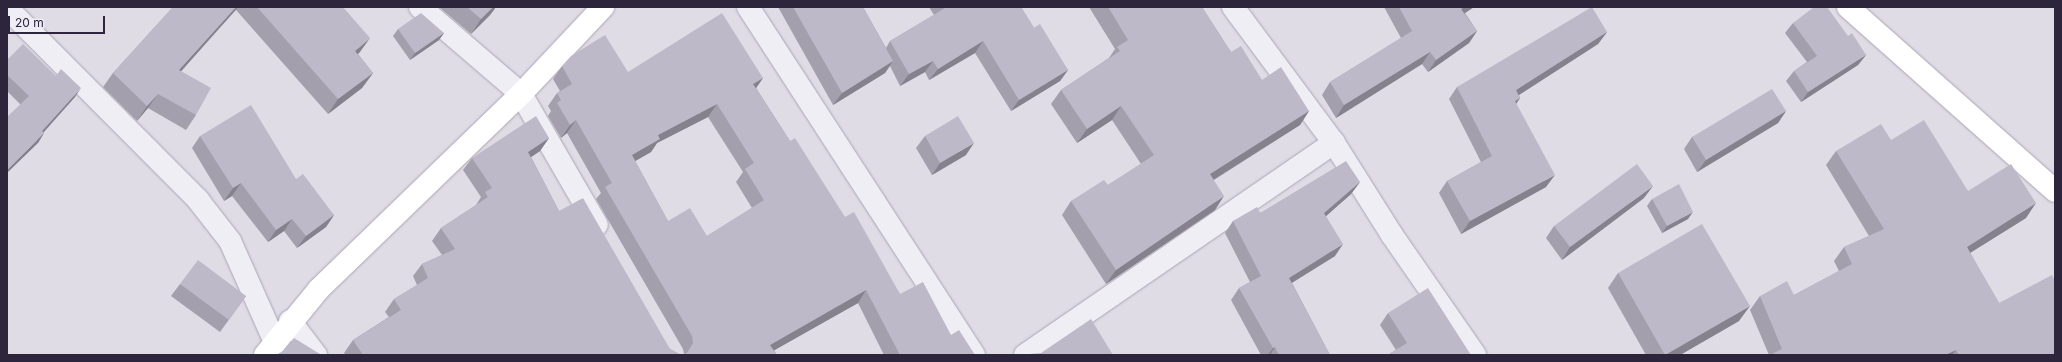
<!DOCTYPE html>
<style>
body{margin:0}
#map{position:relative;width:2062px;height:362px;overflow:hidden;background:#dfdce6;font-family:Inter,sans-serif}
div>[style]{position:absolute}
.roads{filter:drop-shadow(0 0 1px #aaa5b3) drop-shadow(0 0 1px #aaa5b3)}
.street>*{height:22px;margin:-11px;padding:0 11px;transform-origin:11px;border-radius:11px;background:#f0eef5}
.secondary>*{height:22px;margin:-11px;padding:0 11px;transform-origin:11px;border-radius:11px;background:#fff}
.wall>*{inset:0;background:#a39fad}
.shaded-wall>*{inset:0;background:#85828d}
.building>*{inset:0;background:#beb9c9}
span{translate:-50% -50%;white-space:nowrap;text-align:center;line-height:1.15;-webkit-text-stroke:3px #edebf4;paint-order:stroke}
.frame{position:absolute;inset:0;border:8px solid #2d253c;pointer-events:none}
.scale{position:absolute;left:8px;top:16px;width:97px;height:18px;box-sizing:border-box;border:2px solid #2d253c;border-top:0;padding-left:5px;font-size:12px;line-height:14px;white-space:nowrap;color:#2d253c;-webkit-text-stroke:3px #edebf4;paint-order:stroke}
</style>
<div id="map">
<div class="roads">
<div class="street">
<div style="left:420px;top:7px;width:133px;rotate:40.7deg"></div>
<div style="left:521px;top:94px;width:151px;rotate:59.9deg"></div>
<div style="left:748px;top:7px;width:415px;rotate:57deg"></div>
<div style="left:1233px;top:7px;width:169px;rotate:53.4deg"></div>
<div style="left:1334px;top:143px;width:109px;rotate:57.8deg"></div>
<div style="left:1392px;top:235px;width:146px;rotate:55.3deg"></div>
<div style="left:7px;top:8px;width:271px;rotate:45.1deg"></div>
<div style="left:198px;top:200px;width:52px;rotate:52deg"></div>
<div style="left:230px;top:241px;width:111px;rotate:66deg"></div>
<div style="left:290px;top:321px;width:43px;rotate:52.6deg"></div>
<div style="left:1025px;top:355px;width:375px;rotate:-34.5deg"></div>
</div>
<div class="secondary">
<div style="left:1848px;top:7px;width:277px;rotate:41.6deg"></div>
<div style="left:265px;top:355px;width:85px;rotate:-50.7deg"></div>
<div style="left:319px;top:289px;width:281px;rotate:-44deg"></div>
<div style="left:521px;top:94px;width:120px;rotate:-46.7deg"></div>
</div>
</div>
<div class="wall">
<div style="clip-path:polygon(173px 7px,343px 7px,360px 52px,358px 54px,373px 73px,362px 88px,328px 114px,236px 10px,181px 71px,196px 115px,186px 130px,148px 108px,137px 121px,103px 87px,113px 73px)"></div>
<div style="clip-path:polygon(439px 7px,496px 7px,490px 15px,471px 34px)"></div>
<div style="clip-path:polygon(778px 7px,863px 7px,886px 48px,890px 41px,934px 15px,929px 7px,1021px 7px,1034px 28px,1068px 70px,1060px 81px,1011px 111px,975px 53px,929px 80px,925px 72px,900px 86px,890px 66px,885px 73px,833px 105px)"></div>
<div style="clip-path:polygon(1089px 7px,1202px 7px,1231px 52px,1262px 80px,1309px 111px,1300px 125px,1214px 180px,1215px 210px,1106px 284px,1062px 215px,1071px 201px,1108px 185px,1141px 164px,1112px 120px,1077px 143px,1051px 104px,1061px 90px,1109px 58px,1115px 49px)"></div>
<div style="clip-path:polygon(1384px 7px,1474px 7px,1465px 13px,1477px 31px,1469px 43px,1428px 72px,1422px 64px,1336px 118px,1322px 95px,1330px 82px,1401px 38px)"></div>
<div style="clip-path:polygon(1793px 23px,1848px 36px,1866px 55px,1858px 65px,1801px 102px,1786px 81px,1794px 71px,1807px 62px,1785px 33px)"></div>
<div style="clip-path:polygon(398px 29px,444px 33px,439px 40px,410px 60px,393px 36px)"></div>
<div style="clip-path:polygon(1607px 32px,1598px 44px,1519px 95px,1520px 98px,1516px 104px,1546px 187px,1461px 234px,1439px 193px,1447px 181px,1481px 162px,1449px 99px,1457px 87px)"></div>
<div style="clip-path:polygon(7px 60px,75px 97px,43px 132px,44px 133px,38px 143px,20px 104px,7px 91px)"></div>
<div style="clip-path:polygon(evenodd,562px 66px,628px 72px,763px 78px,756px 88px,790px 141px,900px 294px,951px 335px,975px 355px,884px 355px,858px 303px,774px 350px,777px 355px,346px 355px,344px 353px,353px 340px,389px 317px,385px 312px,394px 299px,417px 285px,413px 276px,422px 264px,442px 255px,432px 241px,441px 228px,476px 205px,481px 197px,463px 170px,472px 158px,549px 138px,540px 151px,531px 157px,559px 211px,670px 349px,681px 355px,684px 354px,683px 349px,596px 199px,601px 193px,567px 133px,561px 138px,548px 116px,551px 111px,548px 106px,557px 93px,560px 91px,553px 79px,562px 66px,708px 117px,743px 172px,736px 182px,752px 208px,707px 236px,668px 221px,635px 161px,651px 152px,657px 143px,708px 117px)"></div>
<div style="clip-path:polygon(1786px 111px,1778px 123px,1697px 172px,1684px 149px,1692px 137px)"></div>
<div style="clip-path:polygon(200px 136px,296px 179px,334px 215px,326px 227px,297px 248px,284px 231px,268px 242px,232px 196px,224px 201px,192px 148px)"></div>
<div style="clip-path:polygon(925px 136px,966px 155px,932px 175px,916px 148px)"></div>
<div style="clip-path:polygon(1891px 140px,1968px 191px,2026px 218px,1970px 253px,1999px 303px,2055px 355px,1769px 355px,1750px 310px,1760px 296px,1794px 295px,1839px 271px,1834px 261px,1844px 247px,1869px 236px,1826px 165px,1836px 151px)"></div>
<div style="clip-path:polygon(1360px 182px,1351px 194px,1326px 216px,1335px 256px,1292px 283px,1330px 355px,1261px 355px,1231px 300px,1239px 288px,1250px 282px,1225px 233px,1233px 221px)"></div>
<div style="clip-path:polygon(1644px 198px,1562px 260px,1546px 238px,1554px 226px)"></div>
<div style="clip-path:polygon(1652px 199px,1688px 219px,1662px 233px,1647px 206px)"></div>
<div style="clip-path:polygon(1618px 273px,1739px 321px,1680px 355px,1646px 355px,1608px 288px)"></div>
<div style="clip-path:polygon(180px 284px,246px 296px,220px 332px,171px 296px)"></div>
<div style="clip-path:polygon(1388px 313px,1471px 355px,1396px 350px,1380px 325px)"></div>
</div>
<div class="shaded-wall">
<div style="clip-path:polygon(236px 7px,238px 7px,169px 85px,179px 70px)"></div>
<div style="clip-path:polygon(493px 7px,496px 7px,490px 15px,471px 34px,481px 19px)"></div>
<div style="clip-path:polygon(1464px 7px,1474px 7px,1453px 21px,1461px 9px)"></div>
<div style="clip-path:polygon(1477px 31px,1469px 43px,1428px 72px,1436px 60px)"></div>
<div style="clip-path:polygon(1607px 32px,1598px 44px,1508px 102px,1516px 90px)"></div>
<div style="clip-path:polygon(444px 33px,439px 40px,410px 60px,415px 53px)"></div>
<div style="clip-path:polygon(370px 38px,360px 52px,345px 65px,355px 51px)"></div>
<div style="clip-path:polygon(983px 41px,975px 53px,929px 80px,938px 69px)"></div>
<div style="clip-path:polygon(1430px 52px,1422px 64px,1336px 118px,1344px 105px)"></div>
<div style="clip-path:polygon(1866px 55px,1858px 65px,1801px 102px,1808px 92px)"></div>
<div style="clip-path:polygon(893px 61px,885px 73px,833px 105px,842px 93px)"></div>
<div style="clip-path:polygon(933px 61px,925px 72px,900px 86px,909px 74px)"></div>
<div style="clip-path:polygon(1068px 70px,1060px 81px,1011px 111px,1019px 100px)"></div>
<div style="clip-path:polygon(373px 73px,362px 88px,328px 114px,338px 99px)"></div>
<div style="clip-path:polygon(763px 78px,754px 91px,753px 84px)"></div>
<div style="clip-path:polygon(81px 88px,75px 97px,36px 141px,42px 131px)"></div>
<div style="clip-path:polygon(158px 94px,148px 108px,137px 121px,147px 106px)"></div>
<div style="clip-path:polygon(1520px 98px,1512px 110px,1515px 101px)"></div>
<div style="clip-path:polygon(717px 104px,708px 117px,657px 143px,651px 152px,623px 168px,632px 155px,658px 135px)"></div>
<div style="clip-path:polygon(1121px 106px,1112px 120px,1077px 143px,1087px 129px)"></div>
<div style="clip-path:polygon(1309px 111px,1300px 125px,1200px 188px,1210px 174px)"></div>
<div style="clip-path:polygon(1786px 111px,1778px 123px,1697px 172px,1706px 160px)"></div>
<div style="clip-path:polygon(576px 120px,567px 133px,561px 138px,570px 125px)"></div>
<div style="clip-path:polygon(44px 133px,38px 143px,7px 173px,7px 170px)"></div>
<div style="clip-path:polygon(549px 138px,540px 151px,519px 165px,528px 152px)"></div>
<div style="clip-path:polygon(974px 143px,966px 155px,932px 175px,940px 163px)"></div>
<div style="clip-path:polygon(1555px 175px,1546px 187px,1461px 234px,1470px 221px)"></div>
<div style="clip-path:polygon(1360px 182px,1351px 194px,1316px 225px,1324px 213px)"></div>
<div style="clip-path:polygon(241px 183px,232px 196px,224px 201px,233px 188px)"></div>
<div style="clip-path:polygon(1653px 186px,1644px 198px,1562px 260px,1570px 247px)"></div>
<div style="clip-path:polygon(1224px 196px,1215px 210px,1106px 284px,1116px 270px)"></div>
<div style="clip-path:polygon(2036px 203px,2026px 218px,1957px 261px,1967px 247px)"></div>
<div style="clip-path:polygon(1693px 212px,1688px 219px,1662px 233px,1667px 226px)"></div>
<div style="clip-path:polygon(334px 215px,326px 227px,297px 248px,306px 236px)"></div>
<div style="clip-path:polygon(292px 219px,284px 231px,268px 242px,276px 230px)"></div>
<div style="clip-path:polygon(1343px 244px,1335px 256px,1280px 290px,1289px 278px)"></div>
<div style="clip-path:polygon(866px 290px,858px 303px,766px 355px,770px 345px)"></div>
<div style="clip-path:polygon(1750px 306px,1739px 321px,1680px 355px,1665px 355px)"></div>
<div style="clip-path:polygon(1275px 347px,1270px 355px,1268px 355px,1273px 348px)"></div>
<div style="clip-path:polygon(1956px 350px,1952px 355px,1945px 355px)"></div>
</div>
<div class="building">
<div style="clip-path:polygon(173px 7px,236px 7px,179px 70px,211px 88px,196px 115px,158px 94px,147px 106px,113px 73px)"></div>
<div style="clip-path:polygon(257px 7px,343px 7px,370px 38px,355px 51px,373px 73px,338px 99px)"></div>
<div style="clip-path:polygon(467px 7px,493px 7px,481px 19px)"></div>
<div style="clip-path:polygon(793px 7px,863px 7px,893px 61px,842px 93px)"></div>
<div style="clip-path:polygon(945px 7px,1021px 7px,1034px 28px,1040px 24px,1068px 70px,1019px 100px,983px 41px,938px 69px,933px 61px,909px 74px,890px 41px,945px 8px)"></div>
<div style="clip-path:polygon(1108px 7px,1202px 7px,1231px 52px,1241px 46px,1262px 80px,1281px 67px,1309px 111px,1210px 174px,1224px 196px,1116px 270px,1071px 201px,1104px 180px,1108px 185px,1154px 155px,1121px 106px,1087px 129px,1061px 90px,1120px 51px,1117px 47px,1128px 40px)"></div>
<div style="clip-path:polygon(1399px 7px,1464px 7px,1461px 9px,1477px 31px,1436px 60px,1430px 52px,1344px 105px,1330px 82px,1412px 31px)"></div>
<div style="clip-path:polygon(1592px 7px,1607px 32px,1516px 90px,1520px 98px,1515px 101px,1555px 175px,1470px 221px,1447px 181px,1492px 156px,1457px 87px)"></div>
<div style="clip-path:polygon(1814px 7px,1827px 7px,1848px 36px,1852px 33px,1866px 55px,1808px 92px,1794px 71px,1817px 56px,1793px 23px)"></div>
<div style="clip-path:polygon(421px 13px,444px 33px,415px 53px,398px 29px)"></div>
<div style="clip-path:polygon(evenodd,722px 13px,763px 78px,753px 84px,790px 141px,795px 138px,845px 217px,854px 212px,900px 294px,923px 282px,951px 335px,959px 330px,975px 355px,900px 355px,866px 290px,770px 345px,777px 355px,363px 355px,353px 340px,401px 310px,394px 299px,428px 278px,422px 264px,455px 249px,441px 228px,488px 197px,485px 192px,492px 188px,472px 158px,536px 116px,549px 138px,528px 152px,559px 211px,583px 198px,670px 349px,681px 355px,687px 353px,693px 343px,692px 336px,605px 187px,612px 183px,576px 120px,570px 125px,557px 103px,561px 100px,557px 93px,572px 84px,562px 66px,571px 56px,605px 35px,628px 72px,722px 13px,717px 104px,754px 163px,745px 169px,764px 200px,707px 236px,690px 208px,668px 221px,632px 155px,660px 139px,658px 135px,717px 104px)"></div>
<div style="clip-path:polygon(23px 44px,56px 76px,61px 69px,81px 88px,42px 131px,44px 133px,7px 170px,7px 117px,29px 96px,7px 75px,7px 60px)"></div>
<div style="clip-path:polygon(1772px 89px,1786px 111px,1706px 160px,1692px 137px)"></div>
<div style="clip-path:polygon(251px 105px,296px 179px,303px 174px,334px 215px,306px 236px,292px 219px,276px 230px,241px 183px,233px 188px,200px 136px)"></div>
<div style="clip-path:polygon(958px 116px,974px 143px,940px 163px,925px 136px)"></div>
<div style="clip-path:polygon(1924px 120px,1968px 191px,2011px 164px,2036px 203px,1967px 247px,1999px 303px,2052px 275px,2055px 281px,2055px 355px,1959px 355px,1956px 350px,1945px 355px,1770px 355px,1782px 349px,1760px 296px,1787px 281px,1794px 295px,1852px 264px,1844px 247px,1884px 229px,1836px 151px,1881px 124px,1891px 140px)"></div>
<div style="clip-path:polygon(1346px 161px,1360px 182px,1324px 213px,1343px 244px,1289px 278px,1330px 355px,1279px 355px,1275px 347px,1273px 348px,1239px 288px,1261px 276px,1233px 221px,1257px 207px,1260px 213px)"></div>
<div style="clip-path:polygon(1637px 164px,1653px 186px,1570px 247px,1554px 226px)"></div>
<div style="clip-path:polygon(1679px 184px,1693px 212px,1667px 226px,1652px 199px)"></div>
<div style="clip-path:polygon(1702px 224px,1750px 306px,1665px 355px,1618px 273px)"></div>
<div style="clip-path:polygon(198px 260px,246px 296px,229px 320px,180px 284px)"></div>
<div style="clip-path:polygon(1428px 288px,1471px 355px,1387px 355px,1407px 343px,1388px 313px)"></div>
<div style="clip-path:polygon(1091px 319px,1113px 355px,1028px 355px,1029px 354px,1041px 353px)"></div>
<div style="clip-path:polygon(294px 338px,320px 354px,320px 355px,276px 355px,283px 351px)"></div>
</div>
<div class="frame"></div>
<div class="scale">20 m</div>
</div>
